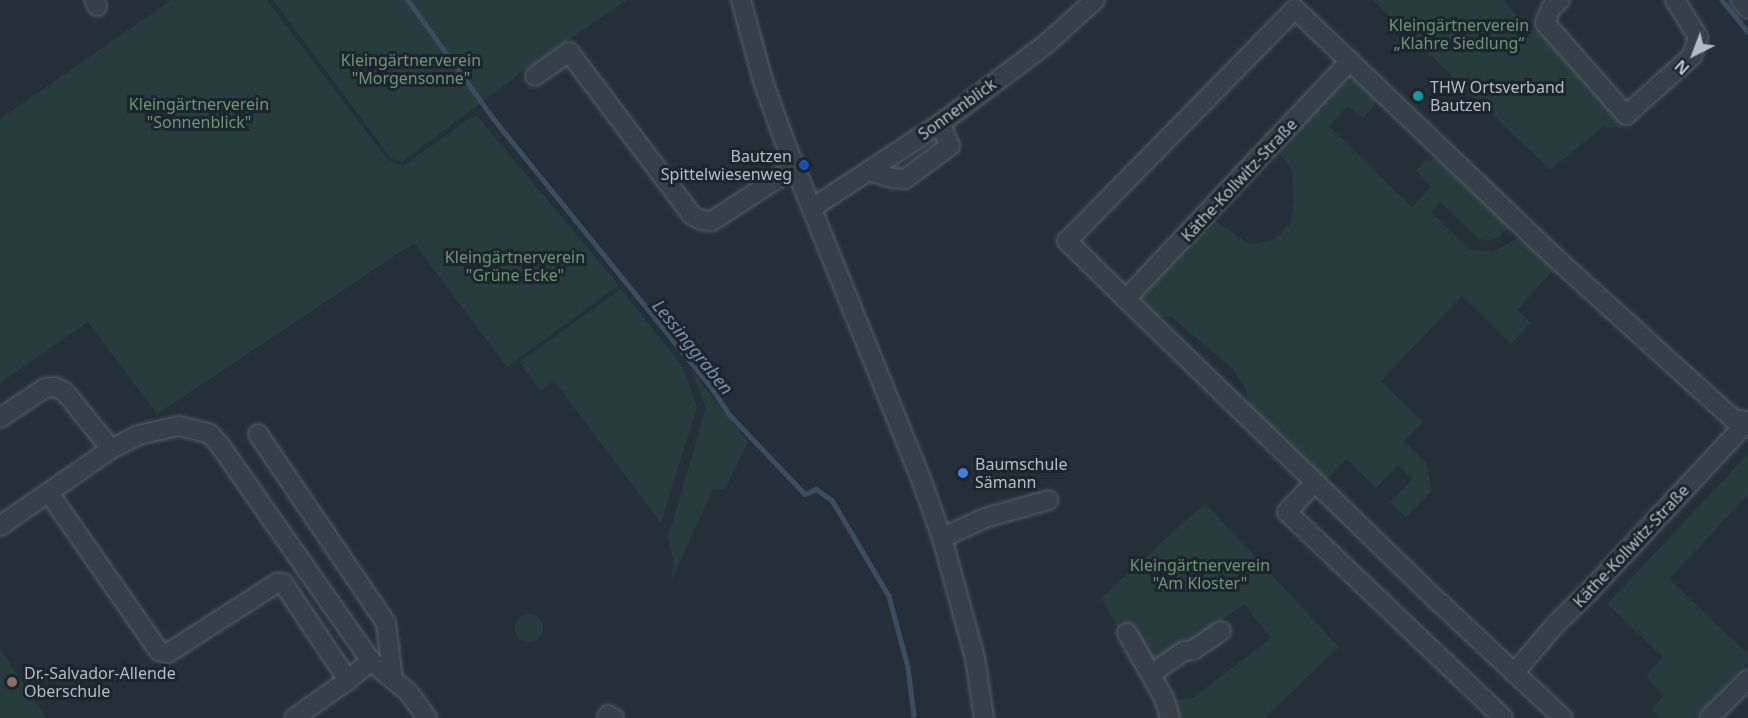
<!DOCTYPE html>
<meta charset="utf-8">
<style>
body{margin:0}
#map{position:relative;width:1748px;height:718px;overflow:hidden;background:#242f3a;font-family:"Noto Sans",sans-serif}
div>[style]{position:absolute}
.green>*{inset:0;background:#273c3c}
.round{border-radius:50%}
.stream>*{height:4.5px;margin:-2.25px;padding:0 2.25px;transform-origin:2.25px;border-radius:2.25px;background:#3a4e62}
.roads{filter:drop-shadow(0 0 2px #565e68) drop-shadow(0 0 2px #565e68)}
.minor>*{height:18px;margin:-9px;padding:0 9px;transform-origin:9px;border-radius:9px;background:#37404a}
.dots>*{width:16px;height:16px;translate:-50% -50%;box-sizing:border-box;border:3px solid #1d252f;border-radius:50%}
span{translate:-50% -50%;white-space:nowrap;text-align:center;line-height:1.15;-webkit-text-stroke:6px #1d252f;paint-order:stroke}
.park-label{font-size:16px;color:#6b9672}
.poi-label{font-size:16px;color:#b3bbc6}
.left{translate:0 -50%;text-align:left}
.right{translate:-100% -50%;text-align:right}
.street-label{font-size:16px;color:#b3bbc6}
.water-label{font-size:18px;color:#758ea8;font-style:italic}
.north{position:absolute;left:1664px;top:24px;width:60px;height:60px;-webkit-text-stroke:4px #1d252f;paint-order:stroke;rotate:222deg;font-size:16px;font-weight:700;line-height:24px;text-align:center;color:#b3bbc6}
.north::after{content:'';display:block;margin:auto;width:21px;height:27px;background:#b3bbc6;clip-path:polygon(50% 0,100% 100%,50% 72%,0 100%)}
</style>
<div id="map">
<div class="green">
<div style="clip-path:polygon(171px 0,267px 0,387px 159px,403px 166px,470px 118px,477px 116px,619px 285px,507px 367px,414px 243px,157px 414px,88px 322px,0 383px,0 119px)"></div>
<div style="clip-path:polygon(273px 0,627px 0,526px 69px,402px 162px,390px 157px)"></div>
<div style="clip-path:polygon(1373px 0,1503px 0,1527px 28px,1533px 31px,1543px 25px,1628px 122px,1620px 128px,1603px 127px,1550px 170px)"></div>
<div style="clip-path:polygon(1355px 80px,1375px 99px,1374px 106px,1363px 118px,1348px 106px,1329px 126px,1412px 207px,1431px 187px,1416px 171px,1424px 162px,1433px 159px,1441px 162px,1507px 224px,1507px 228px,1499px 237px,1489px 241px,1479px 239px,1440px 202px,1431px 212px,1469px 249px,1493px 252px,1519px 237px,1553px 270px,1517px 310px,1531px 323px,1511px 344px,1462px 296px,1381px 381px,1423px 422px,1404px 441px,1427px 464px,1432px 491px,1406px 517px,1390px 502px,1412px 479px,1398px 465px,1376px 488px,1346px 459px,1326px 481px,1248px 405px,1247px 391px,1233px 369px,1170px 316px,1156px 318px,1145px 307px,1139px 293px,1211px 218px,1251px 245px,1275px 239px,1291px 223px,1294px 200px,1292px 171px,1277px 150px,1336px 87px)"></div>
<div style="clip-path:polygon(621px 289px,682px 366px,697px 407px,661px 523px,554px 381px,541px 391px,519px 362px)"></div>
<div style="clip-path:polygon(691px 370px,748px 442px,725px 489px,713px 489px,672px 579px,673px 559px,668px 537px,706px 408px)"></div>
<div style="clip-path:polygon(1748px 454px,1748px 495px,1669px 579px,1748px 654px,1748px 662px,1694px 718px,1661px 718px,1651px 709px,1664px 695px,1649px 680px,1647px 674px,1663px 657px,1607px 604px)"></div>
<div style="clip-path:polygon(1205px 503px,1339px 647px,1264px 718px,1173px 718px,1168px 700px,1193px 698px,1271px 638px,1244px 604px,1188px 645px,1152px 668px,1129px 627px,1119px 629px,1101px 598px)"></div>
<div class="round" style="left:515px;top:614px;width:28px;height:28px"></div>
<div style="clip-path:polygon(0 649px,47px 718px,0 718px)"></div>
</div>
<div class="stream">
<div style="left:408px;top:0;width:145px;rotate:54.2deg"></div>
<div style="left:493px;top:118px;width:350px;rotate:51deg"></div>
<div style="left:713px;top:390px;width:29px;rotate:56deg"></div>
<div style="left:729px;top:414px;width:110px;rotate:46.5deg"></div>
<div style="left:805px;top:494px;width:12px;rotate:-24deg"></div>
<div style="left:816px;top:489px;width:19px;rotate:35deg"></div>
<div style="left:832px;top:500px;width:112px;rotate:59.3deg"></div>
<div style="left:889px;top:596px;width:73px;rotate:75deg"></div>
<div style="left:908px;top:667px;width:48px;rotate:82.9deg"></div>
<div style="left:1722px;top:0;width:41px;rotate:50.9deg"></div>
</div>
<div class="roads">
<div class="minor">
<div style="left:94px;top:0;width:7px;rotate:63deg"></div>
<div style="left:741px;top:0;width:84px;rotate:74.8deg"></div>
<div style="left:763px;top:81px;width:63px;rotate:70.4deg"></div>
<div style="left:784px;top:140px;width:362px;rotate:68deg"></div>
<div style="left:920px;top:476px;width:66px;rotate:70.5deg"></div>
<div style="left:942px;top:538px;width:124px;rotate:74.6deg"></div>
<div style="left:975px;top:658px;width:61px;rotate:81.5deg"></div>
<div style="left:1560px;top:0;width:12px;rotate:138deg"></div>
<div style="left:1551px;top:8px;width:16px;rotate:112deg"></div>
<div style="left:1545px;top:23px;width:123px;rotate:48.6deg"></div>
<div style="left:1626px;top:115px;width:89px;rotate:-41.8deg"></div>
<div style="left:1692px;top:56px;width:20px;rotate:-72deg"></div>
<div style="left:1698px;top:37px;width:44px;rotate:-121.9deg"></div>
<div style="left:1740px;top:0;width:12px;rotate:48deg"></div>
<div style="left:1350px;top:61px;width:327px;rotate:133.3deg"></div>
<div style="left:1126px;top:299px;width:437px;rotate:44.1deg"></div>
<div style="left:1440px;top:603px;width:168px;rotate:43.1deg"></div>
<div style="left:535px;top:76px;width:42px;rotate:-35.2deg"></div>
<div style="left:569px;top:52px;width:204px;rotate:53deg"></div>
<div style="left:692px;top:215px;width:10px;rotate:29deg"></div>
<div style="left:701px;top:220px;width:11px;rotate:5deg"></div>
<div style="left:712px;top:221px;width:99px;rotate:-33deg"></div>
<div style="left:868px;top:171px;width:26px;rotate:16deg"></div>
<div style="left:893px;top:178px;width:12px;rotate:5deg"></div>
<div style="left:905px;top:179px;width:56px;rotate:-36.3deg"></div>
<div style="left:950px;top:146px;width:24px;rotate:-114deg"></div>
<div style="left:812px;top:208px;width:153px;rotate:-33.3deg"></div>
<div style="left:940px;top:124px;width:133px;rotate:-37deg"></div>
<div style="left:1046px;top:44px;width:66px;rotate:-41.9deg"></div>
<div style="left:1126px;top:299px;width:83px;rotate:-135.5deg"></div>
<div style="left:1067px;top:241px;width:325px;rotate:-45.5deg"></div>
<div style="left:1295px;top:9px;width:366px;rotate:43.7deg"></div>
<div style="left:1560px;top:262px;width:234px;rotate:42.2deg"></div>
<div style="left:1733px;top:419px;width:15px;rotate:8deg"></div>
<div style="left:0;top:418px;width:54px;rotate:-33.7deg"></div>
<div style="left:45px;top:388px;width:10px;rotate:-6deg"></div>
<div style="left:55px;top:387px;width:11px;rotate:27deg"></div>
<div style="left:65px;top:392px;width:73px;rotate:51.1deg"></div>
<div style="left:258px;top:434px;width:228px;rotate:55.9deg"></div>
<div style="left:386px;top:623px;width:57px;rotate:83deg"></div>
<div style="left:1315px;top:482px;width:41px;rotate:133deg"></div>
<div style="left:1287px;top:512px;width:298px;rotate:43.6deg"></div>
<div style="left:49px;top:493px;width:193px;rotate:55.2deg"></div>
<div style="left:159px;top:651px;width:9px;rotate:13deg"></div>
<div style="left:168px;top:653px;width:130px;rotate:-32.7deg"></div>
<div style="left:277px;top:583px;width:6px"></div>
<div style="left:283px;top:583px;width:117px;rotate:56.2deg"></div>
<div style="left:348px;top:680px;width:30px;rotate:-40deg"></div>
<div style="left:0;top:526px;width:135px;rotate:-34.7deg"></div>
<div style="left:111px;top:449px;width:30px;rotate:-27deg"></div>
<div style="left:138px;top:435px;width:42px;rotate:-12.4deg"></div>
<div style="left:179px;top:426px;width:32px;rotate:14deg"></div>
<div style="left:210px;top:434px;width:13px;rotate:48deg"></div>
<div style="left:219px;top:444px;width:265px;rotate:55deg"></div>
<div style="left:371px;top:661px;width:50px;rotate:40.1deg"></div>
<div style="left:409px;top:693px;width:31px;rotate:54deg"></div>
<div style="left:942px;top:538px;width:47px;rotate:-24.9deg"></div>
<div style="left:985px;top:518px;width:66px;rotate:-15.7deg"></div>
<div style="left:1127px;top:633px;width:75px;rotate:60.4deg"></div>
<div style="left:1164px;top:698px;width:21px;rotate:73deg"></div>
<div style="left:1515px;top:672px;width:63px;rotate:-49.5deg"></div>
<div style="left:1556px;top:624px;width:46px;rotate:-44.1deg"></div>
<div style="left:1589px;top:592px;width:233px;rotate:-47.1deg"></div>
<div style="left:1151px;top:674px;width:40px;rotate:-34.9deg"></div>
<div style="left:1184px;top:651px;width:9px;rotate:-6deg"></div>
<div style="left:1193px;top:650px;width:34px;rotate:-34deg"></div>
<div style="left:294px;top:718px;width:66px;rotate:-35.1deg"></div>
<div style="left:607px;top:718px;width:3px;rotate:-72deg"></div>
<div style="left:608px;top:715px;width:7px;rotate:27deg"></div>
<div style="left:1709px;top:718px;width:55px;rotate:-45deg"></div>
</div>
</div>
<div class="dots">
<div style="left:1418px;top:96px;background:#0f9aa8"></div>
<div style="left:804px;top:165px;background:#1a4fb4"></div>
<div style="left:963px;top:473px;background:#3f7fe0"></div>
<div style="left:12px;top:682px;background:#8d6e63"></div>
</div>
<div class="park-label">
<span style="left:1459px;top:34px">Kleingärtnerverein<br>„Klahre Siedlung“</span>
<span style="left:411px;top:69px">Kleingärtnerverein<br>"Morgensonne"</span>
<span style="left:199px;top:113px">Kleingärtnerverein<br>"Sonnenblick"</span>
<span style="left:515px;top:266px">Kleingärtnerverein<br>"Grüne Ecke"</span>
<span style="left:1200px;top:574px">Kleingärtnerverein<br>"Am Kloster"</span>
</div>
<div class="poi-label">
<span class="left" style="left:1430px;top:96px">THW Ortsverband<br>Bautzen</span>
<span class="right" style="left:792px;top:165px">Bautzen<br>Spittelwiesenweg</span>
<span class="left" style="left:975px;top:473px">Baumschule<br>Sämann</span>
<span class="left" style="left:24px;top:682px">Dr.-Salvador-Allende<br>Oberschule</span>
</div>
<div class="street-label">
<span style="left:957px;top:109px;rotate:-36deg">Sonnenblick</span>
<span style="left:1239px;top:180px;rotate:-47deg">Käthe-Kollwitz-Straße</span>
<span style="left:1631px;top:546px;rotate:-47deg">Käthe-Kollwitz-Straße</span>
</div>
<div class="water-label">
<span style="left:693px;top:347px;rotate:51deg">Lessinggraben</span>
</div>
<div class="north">N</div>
</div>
